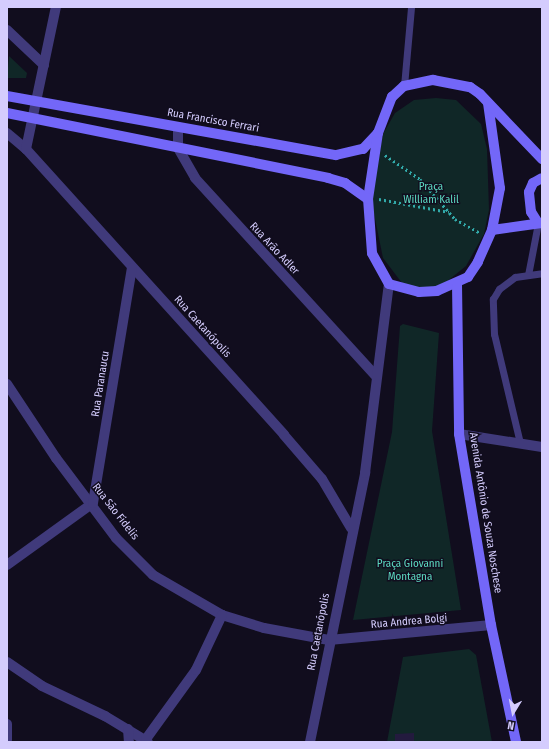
<!DOCTYPE html>
<meta charset="utf-8">
<style>
body{margin:0}
#map{position:relative;width:549px;height:749px;overflow:hidden;background:#110d1e;font-family:"Fira Sans Condensed",sans-serif}
div>[style]{position:absolute}
.green>*{inset:0;background:#102727}
.building>*{inset:0;background:#231a3e}
.path>*{height:2.5px;margin-top:-1.25px;transform-origin:0;background:repeating-linear-gradient(90deg,#32aaaa 0 2px,transparent 0 5px)}
.lane>*{height:7px;margin:-3.5px;padding:0 3.5px;transform-origin:3.5px;border-radius:3.5px;background:#403a7b}
.street>*{height:10px;margin:-5px;padding:0 5px;transform-origin:5px;border-radius:5px;background:#403a7b}
.secondary>*{height:10px;margin:-5px;padding:0 5px;transform-origin:5px;border-radius:5px;background:#7367f8}
span{translate:-50% -50%;white-space:nowrap;text-align:center;line-height:1.15;-webkit-text-stroke:3px #110d1e;paint-order:stroke}
.street-label{font-size:11px;color:#d4ccfd}
.park-label{font-size:11px;color:#5cd9c1}
.frame{position:absolute;inset:0;border:8px solid #d4ccfd;pointer-events:none}
.north{position:absolute;left:493px;top:693px;width:40px;height:40px;-webkit-text-stroke:3px #110d1e;paint-order:stroke;rotate:190deg;font-size:11px;font-weight:700;line-height:16px;text-align:center;color:#d4ccfd}
.north::after{content:'';display:block;margin:auto;width:14px;height:18px;background:#d4ccfd;clip-path:polygon(50% 0,100% 100%,50% 72%,0 100%)}
</style>
<div id="map">
<div class="green">
<div style="clip-path:polygon(9px 56px,27px 73px,26px 78px,7px 78px)"></div>
<div style="clip-path:polygon(436px 98px,456px 100px,481px 124px,487px 149px,489px 210px,484px 234px,466px 266px,440px 287px,415px 288px,402px 283px,383px 258px,371px 199px,383px 134px,395px 113px,414px 100px)"></div>
<div style="clip-path:polygon(403px 324px,439px 333px,432px 431px,461px 610px,353px 620px,392px 432px,400px 326px)"></div>
<div style="clip-path:polygon(469px 649px,476px 655px,492px 742px,387px 742px,403px 657px)"></div>
</div>
<div class="building">
<div style="clip-path:polygon(414px 733px,414px 742px,395px 742px,395px 734px)"></div>
</div>
<div class="path">
<div style="left:385px;top:155px;width:42px;rotate:34.4deg"></div>
<div style="left:420px;top:179px;width:53px;rotate:48.8deg"></div>
<div style="left:455px;top:219px;width:29px;rotate:29deg"></div>
<div style="left:379px;top:199px;width:71px;rotate:10.5deg"></div>
</div>
<div class="lane">
<div style="left:404px;top:86px;width:79px;rotate:-84.9deg"></div>
<div style="left:528px;top:275px;width:53px;rotate:-79.1deg"></div>
<div style="left:520px;top:443px;width:112px;rotate:-103.4deg"></div>
<div style="left:494px;top:334px;width:35px;rotate:-92deg"></div>
<div style="left:493px;top:299px;width:12px;rotate:-59deg"></div>
<div style="left:499px;top:289px;width:20px;rotate:-37deg"></div>
<div style="left:515px;top:277px;width:27px;rotate:-8deg"></div>
</div>
<div class="street">
<div style="left:7px;top:30px;width:51px;rotate:43.4deg"></div>
<div style="left:178px;top:127px;width:21px;rotate:90deg"></div>
<div style="left:178px;top:148px;width:34px;rotate:60deg"></div>
<div style="left:195px;top:178px;width:268px;rotate:47.6deg"></div>
<div style="left:7px;top:133px;width:25px;rotate:40deg"></div>
<div style="left:26px;top:149px;width:385px;rotate:47.9deg"></div>
<div style="left:284px;top:435px;width:58px;rotate:49.2deg"></div>
<div style="left:322px;top:479px;width:57px;rotate:59.4deg"></div>
<div style="left:26px;top:149px;width:145px;rotate:-78.1deg"></div>
<div style="left:7px;top:384px;width:89px;rotate:56.5deg"></div>
<div style="left:56px;top:458px;width:100px;rotate:53.1deg"></div>
<div style="left:116px;top:538px;width:52px;rotate:45deg"></div>
<div style="left:153px;top:575px;width:80px;rotate:30.1deg"></div>
<div style="left:222px;top:615px;width:44px;rotate:17.2deg"></div>
<div style="left:264px;top:628px;width:66px;rotate:10.5deg"></div>
<div style="left:329px;top:640px;width:163px;rotate:-5.3deg"></div>
<div style="left:459px;top:434px;width:84px;rotate:8.9deg"></div>
<div style="left:7px;top:565px;width:106px;rotate:-35.8deg"></div>
<div style="left:93px;top:503px;width:238px;rotate:-80.6deg"></div>
<div style="left:7px;top:662px;width:42px;rotate:34.4deg"></div>
<div style="left:42px;top:686px;width:70px;rotate:25.5deg"></div>
<div style="left:105px;top:716px;width:50px;rotate:31.2deg"></div>
<div style="left:7px;top:724px;width:16px;rotate:90deg"></div>
<div style="left:128px;top:729px;width:13px;rotate:86deg"></div>
<div style="left:146px;top:739px;width:85px;rotate:-54.1deg"></div>
<div style="left:196px;top:670px;width:61px;rotate:-64.7deg"></div>
<div style="left:310px;top:742px;width:275px;rotate:-78.4deg"></div>
<div style="left:365px;top:473px;width:191px;rotate:-82.8deg"></div>
</div>
<div class="secondary">
<div style="left:7px;top:96px;width:334px;rotate:10.2deg"></div>
<div style="left:336px;top:155px;width:28px;rotate:-13deg"></div>
<div style="left:363px;top:149px;width:22px;rotate:-47deg"></div>
<div style="left:488px;top:103px;width:86px;rotate:82deg"></div>
<div style="left:500px;top:188px;width:43px;rotate:100.8deg"></div>
<div style="left:492px;top:230px;width:35px;rotate:114deg"></div>
<div style="left:478px;top:262px;width:18px;rotate:124deg"></div>
<div style="left:468px;top:277px;width:34px;rotate:156deg"></div>
<div style="left:437px;top:291px;width:18px;rotate:177deg"></div>
<div style="left:419px;top:292px;width:31px;rotate:-165deg"></div>
<div style="left:389px;top:284px;width:35px;rotate:-119deg"></div>
<div style="left:372px;top:253px;width:54px;rotate:-94.2deg"></div>
<div style="left:368px;top:199px;width:67px;rotate:-81.4deg"></div>
<div style="left:378px;top:133px;width:39px;rotate:-69deg"></div>
<div style="left:392px;top:97px;width:16px;rotate:-43deg"></div>
<div style="left:404px;top:86px;width:30px;rotate:-12deg"></div>
<div style="left:433px;top:80px;width:38px;rotate:11deg"></div>
<div style="left:470px;top:87px;width:12px;rotate:35deg"></div>
<div style="left:480px;top:94px;width:90px;rotate:46.4deg"></div>
<div style="left:7px;top:113px;width:328px;rotate:11.4deg"></div>
<div style="left:328px;top:178px;width:18px;rotate:16deg"></div>
<div style="left:345px;top:183px;width:28px;rotate:35deg"></div>
<div style="left:538px;top:223px;width:13px;rotate:-122deg"></div>
<div style="left:531px;top:212px;width:20px;rotate:-96deg"></div>
<div style="left:529px;top:192px;width:10px;rotate:-66deg"></div>
<div style="left:533px;top:183px;width:10px;rotate:-29deg"></div>
<div style="left:492px;top:230px;width:50px;rotate:-8deg"></div>
<div style="left:457px;top:284px;width:150px;rotate:89.2deg"></div>
<div style="left:459px;top:434px;width:194px;rotate:80.5deg"></div>
<div style="left:491px;top:625px;width:120px;rotate:77.9deg"></div>
</div>
<div class="street-label">
<span style="left:213px;top:121px;rotate:10deg">Rua Francisco Ferrari</span>
<span style="left:274px;top:249px;rotate:47deg">Rua Arão Adler</span>
<span style="left:202px;top:327px;rotate:48deg">Rua Caetanópolis</span>
<span style="left:101px;top:384px;rotate:-81deg">Rua Paranaucu</span>
<span style="left:115px;top:512px;rotate:52deg">Rua São Fidelis</span>
<span style="left:485px;top:513px;rotate:81deg">Avenida Antônio de Souza Noschese</span>
<span style="left:409px;top:622px;rotate:-5deg">Rua Andrea Bolgi</span>
<span style="left:319px;top:632px;rotate:-79deg">Rua Caetanópolis</span>
</div>
<div class="park-label">
<span style="left:431px;top:194px">Praça<br>William Kalil</span>
<span style="left:410px;top:571px">Praça Giovanni<br>Montagna</span>
</div>
<div class="frame"></div>
<div class="north">N</div>
</div>
